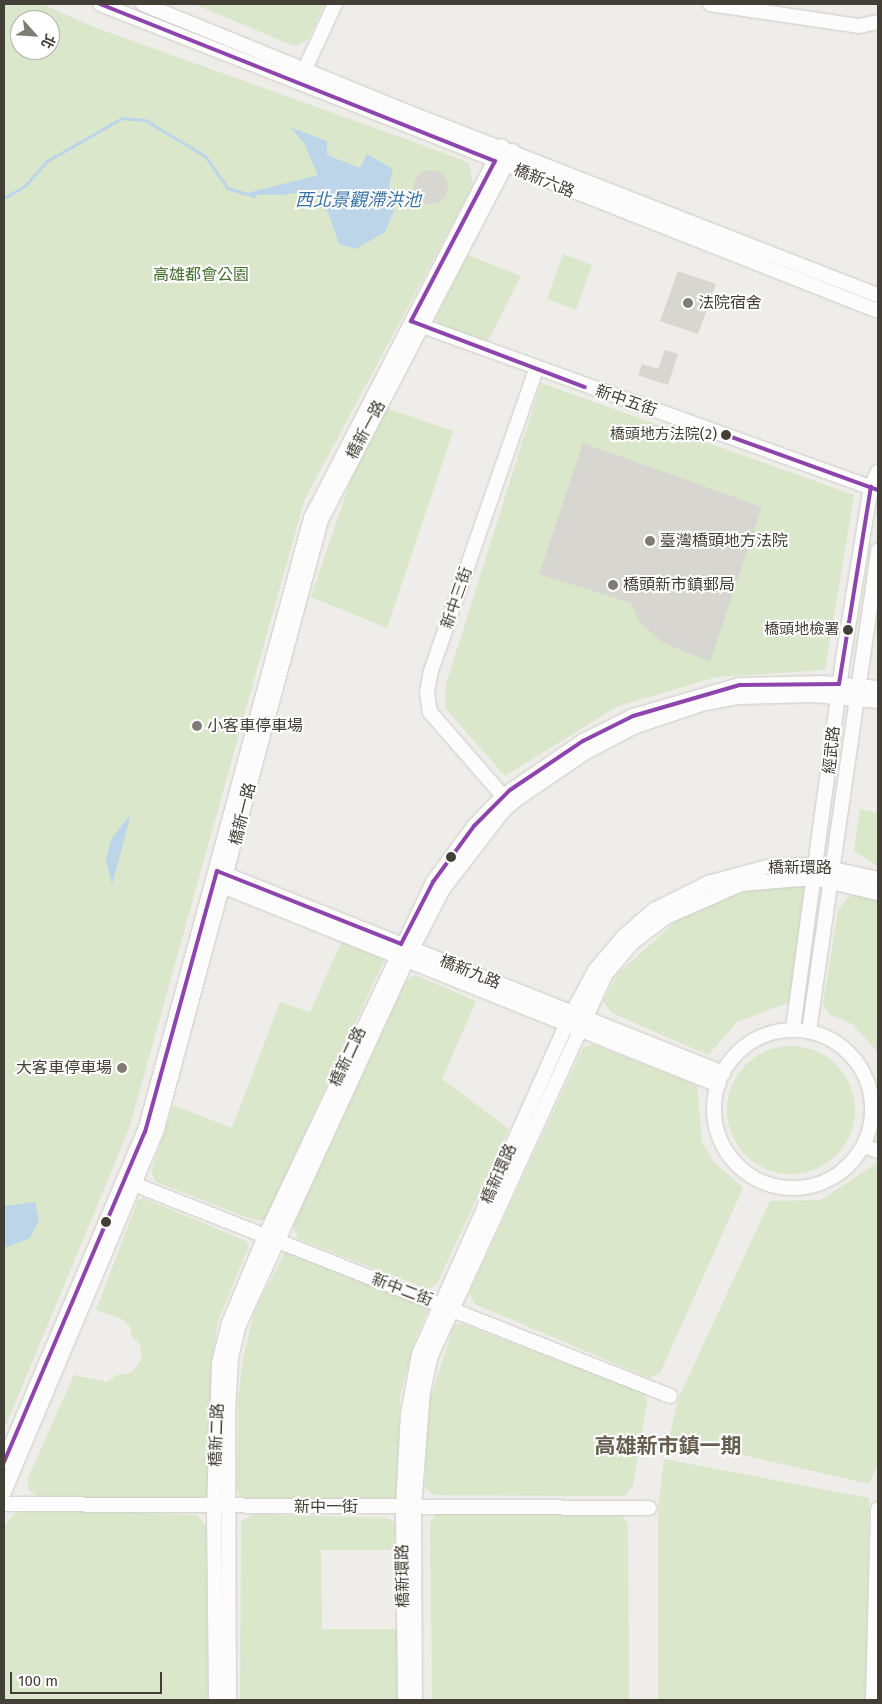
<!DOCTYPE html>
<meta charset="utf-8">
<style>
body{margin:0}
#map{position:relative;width:882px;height:1704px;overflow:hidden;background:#eeede9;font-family:"Fira Sans","Noto Sans TC",sans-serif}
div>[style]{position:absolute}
.green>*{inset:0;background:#dae7cb}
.round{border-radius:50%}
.water>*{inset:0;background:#bcd5e9}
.stream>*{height:3px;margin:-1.5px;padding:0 1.5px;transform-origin:1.5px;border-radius:1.5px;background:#bcd5e9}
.building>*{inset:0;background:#d8d6d1}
.roads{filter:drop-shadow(0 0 1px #cccbc6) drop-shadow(0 0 1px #cccbc6)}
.minor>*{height:14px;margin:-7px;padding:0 7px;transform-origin:7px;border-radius:7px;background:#fcfcfc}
.minor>.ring{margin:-7px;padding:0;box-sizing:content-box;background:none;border:14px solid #fcfcfc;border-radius:50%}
.bus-1>*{height:4px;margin:-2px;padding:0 2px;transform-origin:2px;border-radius:2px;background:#8e44ad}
.dots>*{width:14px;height:14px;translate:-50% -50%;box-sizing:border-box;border:2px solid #fff;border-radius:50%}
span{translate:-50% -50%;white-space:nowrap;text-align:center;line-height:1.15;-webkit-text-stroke:4px #fff;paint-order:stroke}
.bus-label{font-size:15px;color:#433f36}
.right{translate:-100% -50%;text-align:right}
.street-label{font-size:16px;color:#433f36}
.park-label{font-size:16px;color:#446f2f}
.poi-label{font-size:16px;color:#433f36}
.left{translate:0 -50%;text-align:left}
.water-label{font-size:18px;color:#3a72a4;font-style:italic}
.district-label{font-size:21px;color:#655d4e;font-weight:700}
.frame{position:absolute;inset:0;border:5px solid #433f36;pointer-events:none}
.north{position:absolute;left:10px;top:10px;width:50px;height:50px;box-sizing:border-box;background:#fff;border:1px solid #b4b2af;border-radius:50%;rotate:116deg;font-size:14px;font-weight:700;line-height:20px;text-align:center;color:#433f36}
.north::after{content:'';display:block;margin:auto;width:18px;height:22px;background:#7f7c75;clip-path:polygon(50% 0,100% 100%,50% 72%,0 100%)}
.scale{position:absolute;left:10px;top:1672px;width:152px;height:22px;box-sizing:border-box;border:2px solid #433f36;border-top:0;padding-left:6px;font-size:15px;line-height:18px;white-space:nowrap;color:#433f36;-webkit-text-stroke:4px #fff;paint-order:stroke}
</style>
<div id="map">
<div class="green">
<div style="clip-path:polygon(evenodd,4px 4px,42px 4px,94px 27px,444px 153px,469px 163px,473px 185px,304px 501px,129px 1129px,4px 1430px,4px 4px,20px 20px,50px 20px,50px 50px,20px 50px,20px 20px)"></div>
<div style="clip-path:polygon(194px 4px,325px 4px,308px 40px,294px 46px)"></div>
<div style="clip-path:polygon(563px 254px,592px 265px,576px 310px,547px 299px)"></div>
<div style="clip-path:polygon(468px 255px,521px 276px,487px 343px,439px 327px,436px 317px)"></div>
<div style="clip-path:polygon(541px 383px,854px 495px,825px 670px,717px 677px,618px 706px,505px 776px,445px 708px,446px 684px)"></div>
<div style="clip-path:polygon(386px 408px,453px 431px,387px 628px,311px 597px,349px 485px)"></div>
<div style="clip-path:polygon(860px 809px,878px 813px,878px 866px,854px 851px)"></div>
<div style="clip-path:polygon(781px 884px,802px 885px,810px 898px,792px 1001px,737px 1022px,708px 1055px,612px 1013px,603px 1001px,618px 973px,681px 917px,731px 895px)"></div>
<div style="clip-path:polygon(861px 894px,878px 901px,878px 1052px,852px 1024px,829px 1014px,823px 1005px,838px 910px,848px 897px)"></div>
<div style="clip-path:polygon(342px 941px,384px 960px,265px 1220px,254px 1220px,156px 1182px,151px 1172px,173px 1105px,232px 1128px,280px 1002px,310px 1012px)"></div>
<div style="clip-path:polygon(415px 975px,476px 1001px,442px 1079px,509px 1129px,437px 1284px,428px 1289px,298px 1239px,293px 1226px,406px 981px)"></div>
<div style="clip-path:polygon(592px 1044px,697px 1085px,702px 1142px,714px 1162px,743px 1188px,660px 1373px,649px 1378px,475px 1304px,469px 1293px,583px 1048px)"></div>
<div class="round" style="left:727px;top:1046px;width:128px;height:128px"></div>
<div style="clip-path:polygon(878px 1162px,878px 1464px,869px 1484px,669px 1438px,679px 1397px,770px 1201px,821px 1200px)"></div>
<div style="clip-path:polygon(143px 1198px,246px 1241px,249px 1246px,218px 1321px,212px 1359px,210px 1494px,202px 1500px,40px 1498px,29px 1490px,27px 1480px,74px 1375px,107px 1382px,117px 1375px,131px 1373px,142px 1359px,140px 1344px,131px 1336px,131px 1328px,122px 1319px,96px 1310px,138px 1200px)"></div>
<div style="clip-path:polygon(285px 1252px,429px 1308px,416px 1337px,400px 1396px,396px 1501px,251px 1500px,240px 1497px,237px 1490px,238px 1400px,243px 1358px,254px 1312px)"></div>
<div style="clip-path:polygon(463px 1324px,644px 1393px,647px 1402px,633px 1486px,625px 1496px,434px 1495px,425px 1488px,428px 1406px,454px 1325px)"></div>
<div style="clip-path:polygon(664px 1459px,869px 1498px,866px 1700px,658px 1700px,658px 1511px)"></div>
<div style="clip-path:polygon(27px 1509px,197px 1515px,206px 1525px,208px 1700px,4px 1700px,4px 1527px,13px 1515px)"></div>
<div style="clip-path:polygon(253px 1514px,388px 1518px,395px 1522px,395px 1550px,321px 1550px,322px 1629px,399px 1629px,399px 1700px,240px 1700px,241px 1522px)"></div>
<div style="clip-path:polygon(436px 1514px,621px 1514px,628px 1524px,629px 1700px,432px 1700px,430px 1523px)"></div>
</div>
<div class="water">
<div style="clip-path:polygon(290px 127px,327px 141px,327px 155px,360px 168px,367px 154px,393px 169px,389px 185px,394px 211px,385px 232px,356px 249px,339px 244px,320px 189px,282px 195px,239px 195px,318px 175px,304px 143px)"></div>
<div style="clip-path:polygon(131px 814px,112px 885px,106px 861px,111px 839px)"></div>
<div style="clip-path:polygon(35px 1202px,39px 1220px,30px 1238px,4px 1248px,4px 1206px)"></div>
</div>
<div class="stream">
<div style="left:4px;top:198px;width:24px;rotate:-30deg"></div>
<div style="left:25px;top:186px;width:33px;rotate:-49deg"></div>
<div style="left:47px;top:161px;width:86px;rotate:-29.8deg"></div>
<div style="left:122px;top:118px;width:23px;rotate:5deg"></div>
<div style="left:145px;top:120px;width:70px;rotate:31deg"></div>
<div style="left:205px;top:156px;width:39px;rotate:55deg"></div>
<div style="left:227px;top:188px;width:29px;rotate:16deg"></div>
</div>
<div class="building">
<div class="round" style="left:414px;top:170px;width:34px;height:34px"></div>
<div style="clip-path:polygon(678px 271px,716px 284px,698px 334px,660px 321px)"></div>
<div style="clip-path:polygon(665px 350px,678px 354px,668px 385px,638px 375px,642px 364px,658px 369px)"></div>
<div style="clip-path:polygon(583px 443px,762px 507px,710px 662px,662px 642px,640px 623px,631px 603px,539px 574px)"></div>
</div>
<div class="roads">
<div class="minor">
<div style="left:100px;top:4px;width:836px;rotate:21.53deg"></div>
<div style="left:143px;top:4px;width:302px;rotate:22.2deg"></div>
<div style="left:423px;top:118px;width:488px;rotate:21.3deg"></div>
<div style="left:710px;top:4px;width:151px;rotate:8.4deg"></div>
<div style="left:859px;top:26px;width:19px;rotate:-12deg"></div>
<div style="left:304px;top:71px;width:74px;rotate:-65.2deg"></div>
<div style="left:414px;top:323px;width:493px;rotate:19.8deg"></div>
<div style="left:509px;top:803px;width:121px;rotate:-131deg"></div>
<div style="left:430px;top:712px;width:19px;rotate:-99deg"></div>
<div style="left:427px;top:693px;width:22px;rotate:-80deg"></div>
<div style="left:431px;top:671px;width:320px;rotate:-70.8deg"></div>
<div style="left:220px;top:872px;width:542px;rotate:21.78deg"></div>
<div style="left:217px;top:884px;width:540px;rotate:21.86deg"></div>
<div style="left:793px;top:1029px;width:373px;rotate:-82.3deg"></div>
<div style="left:843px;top:659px;width:174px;rotate:-80.8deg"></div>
<div style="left:871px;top:487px;width:17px;rotate:-66deg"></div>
<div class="ring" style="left:714px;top:1030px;width:144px;height:144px"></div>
<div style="left:809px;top:1031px;width:486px;rotate:-81.8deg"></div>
<div style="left:864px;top:1146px;width:15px;rotate:20deg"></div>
<div style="left:126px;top:1181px;width:585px;rotate:21.56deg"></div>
<div style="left:4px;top:1462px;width:364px;rotate:-67deg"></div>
<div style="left:146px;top:1127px;width:631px;rotate:-74.84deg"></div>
<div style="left:311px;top:518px;width:418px;rotate:-62.8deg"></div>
<div style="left:4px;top:1492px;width:394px;rotate:-67.1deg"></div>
<div style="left:157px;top:1129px;width:631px;rotate:-74.93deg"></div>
<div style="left:321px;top:520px;width:416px;rotate:-62.5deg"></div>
<div style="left:4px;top:1504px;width:645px;rotate:0.36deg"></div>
<div style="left:216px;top:1700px;width:193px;rotate:-90.6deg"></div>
<div style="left:214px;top:1507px;width:144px;rotate:-88deg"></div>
<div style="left:219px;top:1363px;width:41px;rotate:-76deg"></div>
<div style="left:229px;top:1323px;width:94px;rotate:-67.5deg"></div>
<div style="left:265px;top:1236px;width:392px;rotate:-64.6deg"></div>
<div style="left:433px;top:882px;width:69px;rotate:-53.8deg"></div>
<div style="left:474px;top:826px;width:42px;rotate:-46deg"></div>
<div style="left:503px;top:796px;width:97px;rotate:-34.5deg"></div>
<div style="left:583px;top:741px;width:56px;rotate:-26.6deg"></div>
<div style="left:633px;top:716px;width:111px;rotate:-16.2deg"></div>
<div style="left:740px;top:685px;width:83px;rotate:-1.4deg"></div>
<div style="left:823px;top:683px;width:55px;rotate:5.2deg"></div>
<div style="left:229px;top:1700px;width:287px;rotate:-90.2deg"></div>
<div style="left:228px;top:1413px;width:55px;rotate:-86.9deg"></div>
<div style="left:231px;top:1358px;width:32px;rotate:-77deg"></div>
<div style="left:238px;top:1327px;width:416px;rotate:-65.3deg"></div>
<div style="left:412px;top:949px;width:68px;rotate:-62.7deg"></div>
<div style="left:443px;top:889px;width:98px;rotate:-52.4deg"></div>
<div style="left:503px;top:811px;width:18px;rotate:-41deg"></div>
<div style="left:517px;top:799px;width:83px;rotate:-34.3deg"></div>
<div style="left:586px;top:752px;width:56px;rotate:-27.5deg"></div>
<div style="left:636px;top:726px;width:70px;rotate:-18.4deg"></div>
<div style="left:702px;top:704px;width:38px;rotate:-11deg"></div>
<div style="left:739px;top:697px;width:74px;rotate:-1.5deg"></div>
<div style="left:813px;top:695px;width:65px;rotate:5.3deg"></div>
<div style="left:405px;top:1700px;width:192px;rotate:-90.6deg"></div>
<div style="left:403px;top:1508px;width:94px;rotate:-87deg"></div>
<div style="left:408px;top:1414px;width:61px;rotate:-79.6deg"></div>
<div style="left:419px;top:1354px;width:360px;rotate:-65.9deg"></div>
<div style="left:566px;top:1025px;width:62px;rotate:-62.2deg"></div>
<div style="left:595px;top:970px;width:45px;rotate:-49.5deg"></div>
<div style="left:624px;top:936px;width:40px;rotate:-41deg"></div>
<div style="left:654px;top:910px;width:60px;rotate:-26.6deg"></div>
<div style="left:708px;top:883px;width:65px;rotate:-15.1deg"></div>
<div style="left:771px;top:866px;width:45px;rotate:-1.3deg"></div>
<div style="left:816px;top:865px;width:64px;rotate:12.7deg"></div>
<div style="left:415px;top:1700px;width:192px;rotate:-90.3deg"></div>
<div style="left:414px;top:1508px;width:116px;rotate:-85.6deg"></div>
<div style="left:423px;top:1392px;width:35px;rotate:-78deg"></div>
<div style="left:430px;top:1358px;width:422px;rotate:-65.4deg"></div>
<div style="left:606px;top:974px;width:40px;rotate:-50deg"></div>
<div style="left:632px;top:943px;width:43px;rotate:-37.4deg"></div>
<div style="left:666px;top:917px;width:82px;rotate:-23.7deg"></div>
<div style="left:741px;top:884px;width:73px;rotate:-4.7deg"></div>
<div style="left:814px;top:878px;width:66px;rotate:13.2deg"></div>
<div style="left:873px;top:1700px;width:191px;rotate:-88.5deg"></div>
</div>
</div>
<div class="bus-1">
<div style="left:100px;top:4px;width:425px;rotate:21.7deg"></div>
<div style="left:495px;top:161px;width:181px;rotate:117.7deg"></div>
<div style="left:411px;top:321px;width:186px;rotate:20.8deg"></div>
<div style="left:726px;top:435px;width:162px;rotate:19.9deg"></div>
<div style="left:4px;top:1462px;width:359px;rotate:-66.9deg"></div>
<div style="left:145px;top:1132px;width:271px;rotate:-74.6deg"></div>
<div style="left:217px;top:871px;width:198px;rotate:21.6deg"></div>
<div style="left:401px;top:944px;width:70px;rotate:-62.7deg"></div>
<div style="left:433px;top:882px;width:69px;rotate:-53.8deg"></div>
<div style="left:474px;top:826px;width:51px;rotate:-45deg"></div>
<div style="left:510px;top:790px;width:88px;rotate:-33.9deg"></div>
<div style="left:583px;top:741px;width:56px;rotate:-26.6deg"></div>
<div style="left:633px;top:716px;width:111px;rotate:-16.2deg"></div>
<div style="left:740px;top:685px;width:99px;rotate:-0.6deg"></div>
<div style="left:839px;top:684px;width:200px;rotate:-80.8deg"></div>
</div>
<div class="dots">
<div style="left:688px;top:303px;background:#7f7c75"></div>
<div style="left:726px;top:435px;background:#433f36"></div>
<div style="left:650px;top:541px;background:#7f7c75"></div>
<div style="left:613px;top:585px;background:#7f7c75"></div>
<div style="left:848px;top:630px;background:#433f36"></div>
<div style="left:197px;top:726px;background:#7f7c75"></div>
<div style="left:451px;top:857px;background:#433f36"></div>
<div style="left:122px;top:1068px;background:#7f7c75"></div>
<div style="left:106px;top:1222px;background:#433f36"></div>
</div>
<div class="bus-label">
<span class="right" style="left:717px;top:435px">橋頭地方法院(2)</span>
<span class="right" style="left:839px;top:630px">橋頭地檢署</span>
</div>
<div class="street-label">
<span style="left:544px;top:181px;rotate:22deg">橋新六路</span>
<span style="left:626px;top:401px;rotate:19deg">新中五街</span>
<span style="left:366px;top:430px;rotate:-62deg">橋新一路</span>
<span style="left:457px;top:598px;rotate:-71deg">新中三街</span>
<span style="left:832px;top:750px;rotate:-84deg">經武路</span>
<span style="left:243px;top:814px;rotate:-76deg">橋新一路</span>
<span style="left:800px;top:868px">橋新環路</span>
<span style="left:470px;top:972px;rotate:22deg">橋新九路</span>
<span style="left:348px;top:1057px;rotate:-65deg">橋新二路</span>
<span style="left:499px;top:1174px;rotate:-66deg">橋新環路</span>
<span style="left:402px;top:1290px;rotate:21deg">新中二街</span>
<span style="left:217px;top:1435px;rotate:-88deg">橋新二路</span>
<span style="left:326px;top:1507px">新中一街</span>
<span style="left:403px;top:1576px;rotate:-91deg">橋新環路</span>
</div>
<div class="park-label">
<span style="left:201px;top:275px">高雄都會公園</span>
</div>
<div class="poi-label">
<span class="left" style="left:698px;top:303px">法院宿舍</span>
<span class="left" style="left:660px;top:541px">臺灣橋頭地方法院</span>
<span class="left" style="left:623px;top:585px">橋頭新市鎮郵局</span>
<span class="left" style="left:207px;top:726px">小客車停車場</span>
<span class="right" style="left:112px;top:1068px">大客車停車場</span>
</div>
<div class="water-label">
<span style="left:358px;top:200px">西北景觀滯洪池</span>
</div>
<div class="district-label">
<span style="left:668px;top:1446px">高雄新市鎮一期</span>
</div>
<div class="frame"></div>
<div class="north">北</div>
<div class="scale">100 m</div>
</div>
